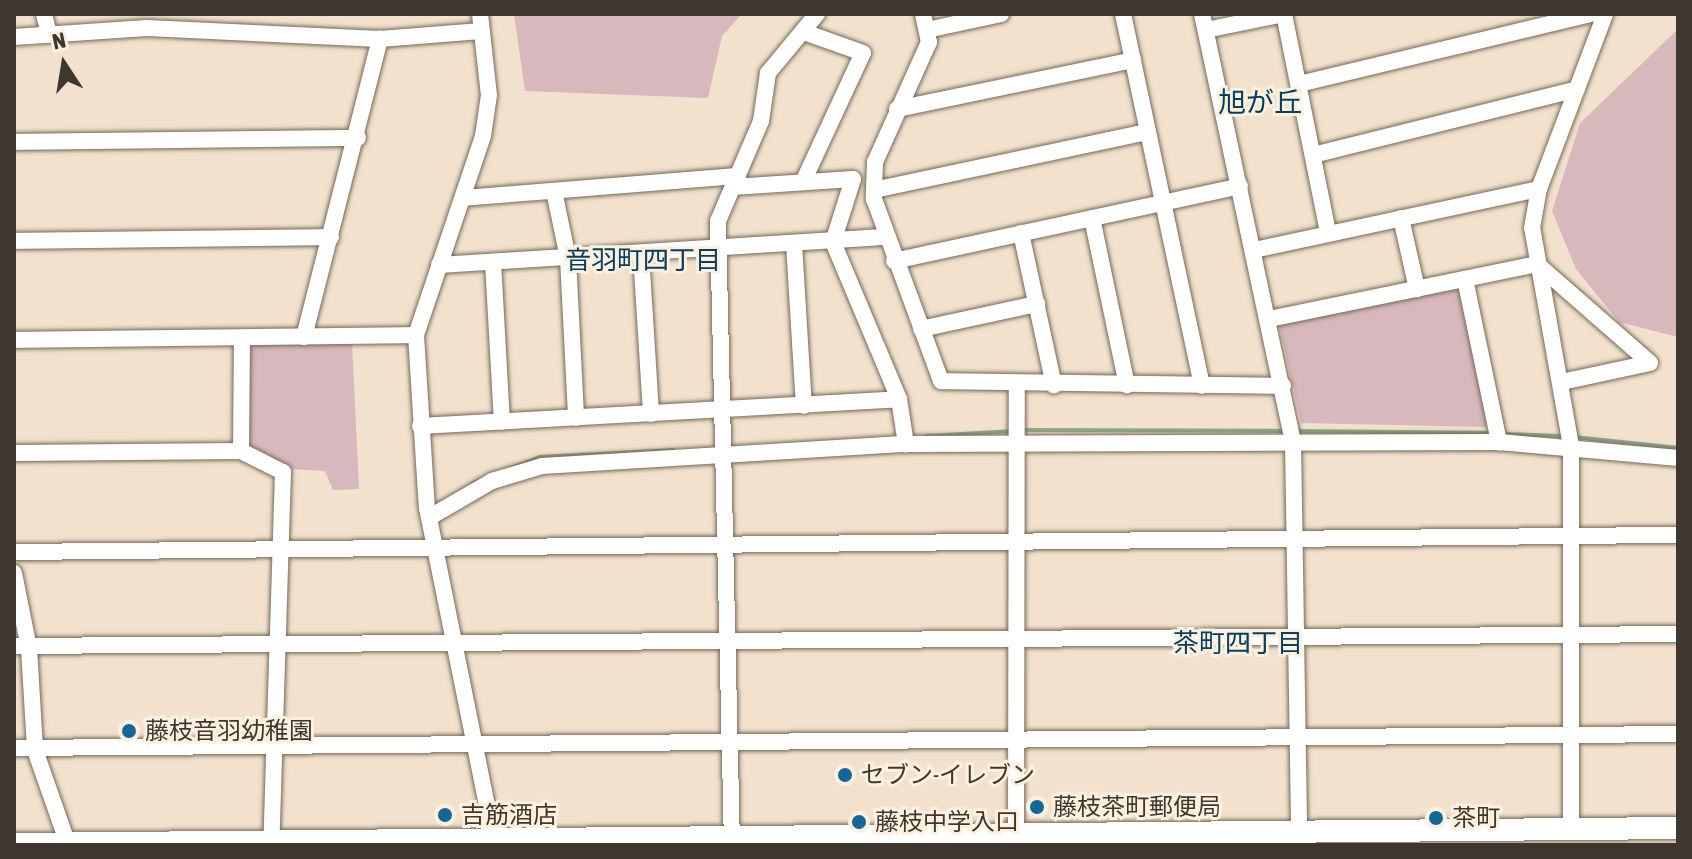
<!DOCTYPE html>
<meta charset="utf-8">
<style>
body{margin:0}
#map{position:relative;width:1692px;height:859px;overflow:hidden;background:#f2e2cd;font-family:"Asap Condensed","Noto Sans JP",sans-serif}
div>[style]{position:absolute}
.green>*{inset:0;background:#d7b8bc}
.stream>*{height:4px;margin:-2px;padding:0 2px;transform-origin:2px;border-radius:2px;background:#8ea78a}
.roads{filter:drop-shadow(0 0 2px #766856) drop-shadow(0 0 2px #766856)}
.street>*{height:16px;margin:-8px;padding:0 8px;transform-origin:8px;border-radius:8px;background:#fff}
.secondary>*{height:22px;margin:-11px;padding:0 11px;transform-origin:11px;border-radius:11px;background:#fff}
.dots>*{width:22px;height:22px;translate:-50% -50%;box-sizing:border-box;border:4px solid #fdf0df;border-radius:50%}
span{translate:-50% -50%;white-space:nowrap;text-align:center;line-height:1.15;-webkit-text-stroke:6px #fdf0df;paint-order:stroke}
.poi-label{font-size:24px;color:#3d372f}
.left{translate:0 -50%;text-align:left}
.neighbourhood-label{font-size:26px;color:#043f60}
.quarter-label{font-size:28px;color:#043f60}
.frame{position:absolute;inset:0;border:16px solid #3d372f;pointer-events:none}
.north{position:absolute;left:24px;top:24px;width:80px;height:80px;-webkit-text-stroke:6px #fdf0df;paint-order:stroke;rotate:348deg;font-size:22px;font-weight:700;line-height:32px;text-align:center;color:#3d372f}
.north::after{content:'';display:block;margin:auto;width:28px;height:36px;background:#3d372f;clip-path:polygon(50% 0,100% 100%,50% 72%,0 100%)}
</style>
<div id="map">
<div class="green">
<div style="clip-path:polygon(514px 14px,742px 14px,722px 36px,708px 98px,525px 91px)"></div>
<div style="clip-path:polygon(1678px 29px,1678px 337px,1619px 322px,1576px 269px,1552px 211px,1580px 123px)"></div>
<div style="clip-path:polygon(1462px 285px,1487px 427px,1301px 423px,1279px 324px)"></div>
<div style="clip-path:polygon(249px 342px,352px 342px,359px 489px,333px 490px,325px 471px,290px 469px,247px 450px)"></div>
</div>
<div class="stream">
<div style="left:1022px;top:430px;width:264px;rotate:0.2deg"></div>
<div style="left:1294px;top:431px;width:200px;rotate:0.6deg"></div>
<div style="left:1502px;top:434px;width:64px;rotate:1.8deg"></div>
<div style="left:927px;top:436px;width:87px;rotate:-3.3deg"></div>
<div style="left:1574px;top:437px;width:105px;rotate:6deg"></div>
<div style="left:473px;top:483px;width:72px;rotate:-21.2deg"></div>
<div style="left:540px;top:457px;width:134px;rotate:-3deg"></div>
</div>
<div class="roads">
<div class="street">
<div style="left:44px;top:14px;width:21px;rotate:76deg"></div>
<div style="left:480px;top:14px;width:81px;rotate:83.7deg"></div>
<div style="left:489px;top:95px;width:41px;rotate:98.3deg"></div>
<div style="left:483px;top:136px;width:210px;rotate:108.6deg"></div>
<div style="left:416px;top:335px;width:173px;rotate:86.4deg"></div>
<div style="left:427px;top:508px;width:344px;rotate:78.6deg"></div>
<div style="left:923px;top:14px;width:29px;rotate:78deg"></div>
<div style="left:929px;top:42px;width:132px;rotate:114.2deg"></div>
<div style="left:875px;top:162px;width:37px;rotate:92deg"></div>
<div style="left:874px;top:199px;width:194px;rotate:69.8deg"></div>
<div style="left:941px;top:381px;width:342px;rotate:0.8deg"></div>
<div style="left:1123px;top:14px;width:380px;rotate:78deg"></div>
<div style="left:1202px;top:14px;width:437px;rotate:78deg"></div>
<div style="left:1293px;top:441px;width:404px;rotate:89.1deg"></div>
<div style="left:1284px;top:14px;width:223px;rotate:78.6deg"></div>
<div style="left:927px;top:30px;width:76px;rotate:-12.2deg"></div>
<div style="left:1206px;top:30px;width:80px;rotate:-11.6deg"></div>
<div style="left:14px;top:37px;width:133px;rotate:-3.9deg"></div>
<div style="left:147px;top:28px;width:233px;rotate:2.7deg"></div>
<div style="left:380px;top:39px;width:101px;rotate:-4.5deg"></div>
<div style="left:1299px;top:84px;width:300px;rotate:-13.5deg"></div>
<div style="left:897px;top:109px;width:241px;rotate:-11.7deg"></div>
<div style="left:14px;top:142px;width:344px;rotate:-0.7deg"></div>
<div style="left:1313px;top:155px;width:272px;rotate:-14deg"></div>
<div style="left:803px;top:182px;width:142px;rotate:-65.1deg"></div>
<div style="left:863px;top:53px;width:63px;rotate:-160.4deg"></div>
<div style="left:733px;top:187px;width:120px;rotate:-3.8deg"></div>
<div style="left:853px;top:179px;width:66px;rotate:107.6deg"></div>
<div style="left:833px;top:242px;width:170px;rotate:67.2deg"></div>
<div style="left:899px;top:399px;width:46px;rotate:81.2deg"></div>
<div style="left:874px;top:190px;width:280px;rotate:-12deg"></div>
<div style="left:554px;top:191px;width:68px;rotate:78.2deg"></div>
<div style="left:568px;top:258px;width:160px;rotate:87.1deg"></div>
<div style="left:463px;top:198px;width:276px;rotate:-4.6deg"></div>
<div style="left:1092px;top:218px;width:171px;rotate:78.2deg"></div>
<div style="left:1401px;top:218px;width:73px;rotate:77.3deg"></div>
<div style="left:1021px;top:233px;width:156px;rotate:77.8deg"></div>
<div style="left:14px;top:241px;width:317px;rotate:-0.7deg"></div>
<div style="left:794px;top:244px;width:162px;rotate:86.5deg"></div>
<div style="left:1254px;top:250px;width:291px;rotate:-12.1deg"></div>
<div style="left:641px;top:254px;width:160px;rotate:86.4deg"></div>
<div style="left:894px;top:261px;width:354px;rotate:-12.2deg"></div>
<div style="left:493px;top:262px;width:160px;rotate:86.8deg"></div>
<div style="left:439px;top:265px;width:445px;rotate:-3.6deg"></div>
<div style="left:1465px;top:279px;width:167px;rotate:78.2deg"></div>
<div style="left:1269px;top:319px;width:274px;rotate:-11.6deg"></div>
<div style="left:1537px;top:264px;width:150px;rotate:41.2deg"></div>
<div style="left:1650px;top:363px;width:91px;rotate:167.9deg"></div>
<div style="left:921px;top:329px;width:119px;rotate:-12.2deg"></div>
<div style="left:304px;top:337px;width:308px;rotate:-75.7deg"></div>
<div style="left:14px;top:340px;width:402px;rotate:-0.7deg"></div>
<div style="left:420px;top:426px;width:480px;rotate:-3.2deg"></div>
<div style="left:241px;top:451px;width:113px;rotate:-89.5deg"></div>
<div style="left:14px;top:453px;width:227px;rotate:-0.5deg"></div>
<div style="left:241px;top:451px;width:47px;rotate:26.6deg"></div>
<div style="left:283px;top:472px;width:373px;rotate:91.8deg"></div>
<div style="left:430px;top:517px;width:72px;rotate:-30.1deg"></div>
<div style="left:492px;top:481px;width:52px;rotate:-16.7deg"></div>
<div style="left:542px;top:466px;width:365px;rotate:-3.5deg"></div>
<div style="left:906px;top:444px;width:593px;rotate:-0.19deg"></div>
<div style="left:1499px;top:442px;width:180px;rotate:5.1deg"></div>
<div style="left:14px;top:552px;width:1664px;rotate:-0.59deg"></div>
<div style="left:14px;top:573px;width:76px;rotate:78.7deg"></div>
<div style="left:29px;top:648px;width:102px;rotate:86.6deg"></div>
<div style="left:35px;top:750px;width:100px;rotate:70.7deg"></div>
<div style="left:14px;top:646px;width:1664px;rotate:-0.41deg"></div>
<div style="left:14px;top:748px;width:1664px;rotate:-0.48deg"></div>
<div style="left:1571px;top:830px;width:384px;rotate:-90deg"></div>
<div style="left:1571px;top:446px;width:221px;rotate:-100.1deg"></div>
<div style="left:1532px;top:228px;width:40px;rotate:-80deg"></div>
<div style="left:1539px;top:189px;width:187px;rotate:-69.3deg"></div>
<div style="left:1016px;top:834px;width:450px;rotate:-89.9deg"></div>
<div style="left:732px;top:845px;width:624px;rotate:-91.29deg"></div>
<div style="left:718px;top:221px;width:109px;rotate:-66.7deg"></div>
<div style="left:761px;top:121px;width:49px;rotate:-81.7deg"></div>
<div style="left:768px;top:73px;width:77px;rotate:-50.3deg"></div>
</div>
<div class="secondary">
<div style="left:14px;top:844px;width:1664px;rotate:-0.55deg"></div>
</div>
</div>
<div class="dots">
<div style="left:129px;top:731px;background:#146899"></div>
<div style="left:845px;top:775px;background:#146899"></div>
<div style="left:1037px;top:807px;background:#146899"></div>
<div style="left:445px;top:815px;background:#146899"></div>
<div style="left:1436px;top:818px;background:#146899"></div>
<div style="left:859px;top:822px;background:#146899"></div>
</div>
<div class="poi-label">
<span class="left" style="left:145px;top:731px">藤枝音羽幼稚園</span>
<span class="left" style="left:861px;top:775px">セブン-イレブン</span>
<span class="left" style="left:1053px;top:807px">藤枝茶町郵便局</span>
<span class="left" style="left:461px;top:815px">吉筋酒店</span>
<span class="left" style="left:1452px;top:818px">茶町</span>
<span class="left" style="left:875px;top:822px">藤枝中学入口</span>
</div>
<div class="neighbourhood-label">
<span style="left:643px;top:261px">音羽町四丁目</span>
<span style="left:1238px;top:644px">茶町四丁目</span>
</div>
<div class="quarter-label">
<span style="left:1260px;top:102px">旭が丘</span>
</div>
<div class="frame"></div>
<div class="north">N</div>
</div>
